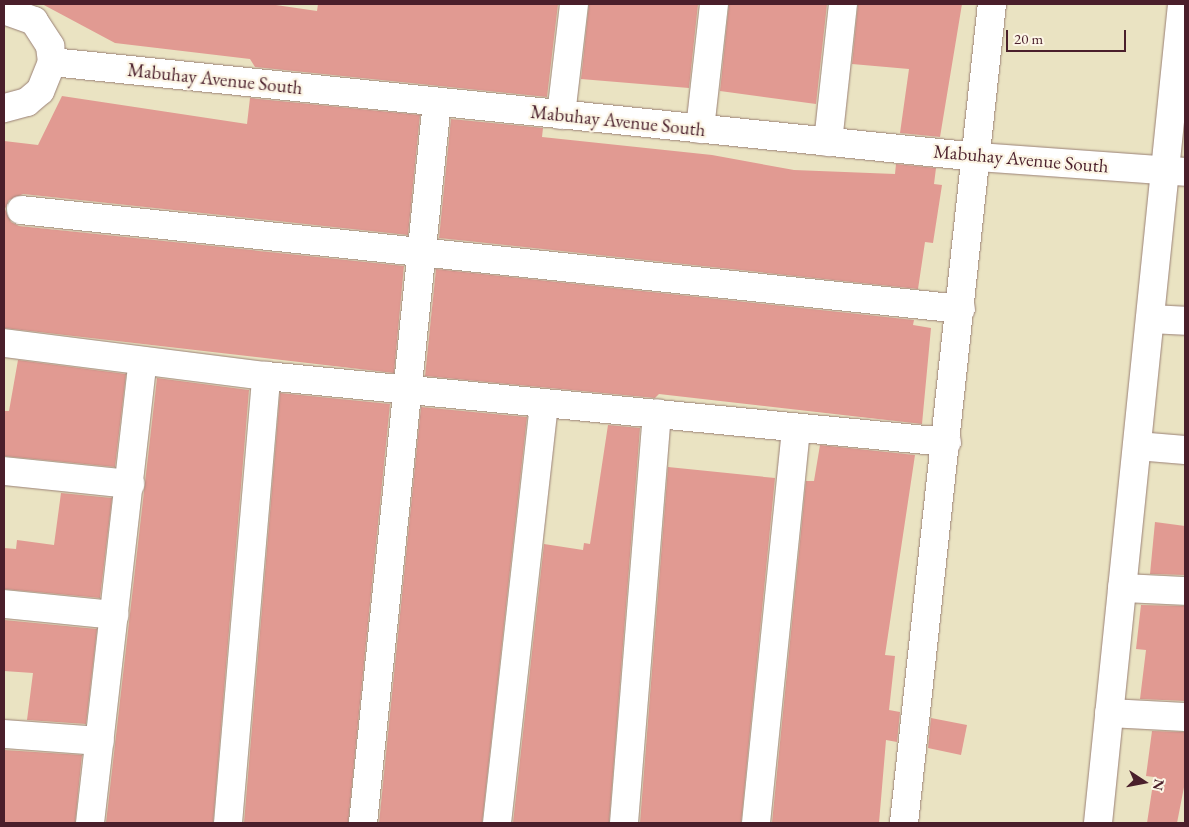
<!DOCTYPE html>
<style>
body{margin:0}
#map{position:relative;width:1189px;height:827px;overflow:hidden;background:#eae3c2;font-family:"EB Garamond",serif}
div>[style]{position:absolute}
.building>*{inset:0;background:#e19a92}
.roads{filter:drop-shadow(0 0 1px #9a8176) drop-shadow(0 0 1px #9a8176)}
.minor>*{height:28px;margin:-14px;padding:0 14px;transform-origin:14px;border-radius:14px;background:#fff}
.tertiary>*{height:28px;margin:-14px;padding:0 14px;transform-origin:14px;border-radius:14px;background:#fff}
span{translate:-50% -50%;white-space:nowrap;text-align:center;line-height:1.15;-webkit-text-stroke:4.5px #fcf5e5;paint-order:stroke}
.street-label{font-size:19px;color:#4a1f2b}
.frame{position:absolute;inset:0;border:5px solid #4a1f2b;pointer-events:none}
.north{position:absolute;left:1119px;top:757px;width:50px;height:50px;-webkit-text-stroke:4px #fcf5e5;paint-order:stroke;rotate:101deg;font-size:14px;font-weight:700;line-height:20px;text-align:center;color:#4a1f2b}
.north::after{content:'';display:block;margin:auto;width:18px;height:22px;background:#4a1f2b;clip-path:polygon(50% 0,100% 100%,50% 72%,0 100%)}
.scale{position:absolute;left:1006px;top:30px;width:120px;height:22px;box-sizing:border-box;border:2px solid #4a1f2b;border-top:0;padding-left:6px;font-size:15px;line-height:18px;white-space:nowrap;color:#4a1f2b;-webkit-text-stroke:4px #fcf5e5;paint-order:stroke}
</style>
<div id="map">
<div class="building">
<div style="clip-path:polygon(42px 4px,269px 4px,317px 11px,318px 4px,558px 4px,547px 97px,255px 67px,250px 59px,115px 43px)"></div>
<div style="clip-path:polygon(589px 4px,698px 4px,689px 88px,581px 79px)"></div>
<div style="clip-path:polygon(729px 4px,827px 4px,816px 104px,720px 91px)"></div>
<div style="clip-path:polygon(858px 4px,962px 4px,940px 137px,900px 133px,909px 69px,852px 64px)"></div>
<div style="clip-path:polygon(62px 96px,247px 124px,250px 98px,420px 115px,408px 235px,23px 194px,9px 200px,5px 209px,11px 222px,19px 226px,404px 266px,394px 373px,4px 328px,4px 141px,38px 145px)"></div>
<div style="clip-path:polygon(451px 119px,543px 128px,542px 137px,712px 155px,794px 170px,895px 174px,896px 164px,936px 168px,934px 184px,942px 185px,933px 243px,925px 242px,918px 289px,439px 238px)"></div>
<div style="clip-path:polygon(436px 269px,914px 320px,913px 325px,931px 328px,922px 424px,659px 394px,655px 398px,425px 376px)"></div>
<div style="clip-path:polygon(18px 360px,126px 374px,115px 467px,4px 456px,4px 411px,9px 411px)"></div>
<div style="clip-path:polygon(157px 378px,249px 390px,213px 823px,106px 823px)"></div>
<div style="clip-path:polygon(280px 393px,390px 404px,348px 823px,244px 823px)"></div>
<div style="clip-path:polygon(421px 407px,527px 417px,482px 823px,379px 823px)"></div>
<div style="clip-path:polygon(608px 425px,640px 428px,609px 823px,513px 823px,544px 544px,583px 550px,584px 543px,590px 544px)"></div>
<div style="clip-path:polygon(820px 445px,915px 455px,885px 655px,895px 656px,889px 710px,900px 712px,897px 742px,886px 740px,879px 823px,772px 823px,806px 481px,814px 481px)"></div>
<div style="clip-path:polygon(668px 467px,775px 478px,741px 823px,640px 823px)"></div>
<div style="clip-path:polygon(61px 493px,112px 498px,100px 598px,4px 589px,4px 548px,16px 549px,17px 540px,54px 545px)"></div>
<div style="clip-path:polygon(1155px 522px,1185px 526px,1185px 575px,1150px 574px)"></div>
<div style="clip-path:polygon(1141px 605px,1185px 606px,1185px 701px,1140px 699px,1146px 650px,1136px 649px)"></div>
<div style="clip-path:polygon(4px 620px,97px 629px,86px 724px,27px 720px,33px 673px,4px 671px)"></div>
<div style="clip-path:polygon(931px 718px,967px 725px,961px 755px,928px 748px)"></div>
<div style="clip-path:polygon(1152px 731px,1185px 732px,1185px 782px,1177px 823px,1147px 823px,1154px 777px,1146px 776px)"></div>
<div style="clip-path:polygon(4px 750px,82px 755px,75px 823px,4px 823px)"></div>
</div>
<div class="roads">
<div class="minor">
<div style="left:4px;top:10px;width:32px;rotate:20deg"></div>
<div style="left:34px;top:21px;width:30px;rotate:57deg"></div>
<div style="left:50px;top:46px;width:16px;rotate:83deg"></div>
<div style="left:52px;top:62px;width:31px;rotate:112deg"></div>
<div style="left:40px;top:91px;width:17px;rotate:140deg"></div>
<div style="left:27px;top:102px;width:24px;rotate:165deg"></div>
<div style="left:561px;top:115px;width:112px;rotate:-83.3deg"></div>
<div style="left:700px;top:129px;width:126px;rotate:-83.6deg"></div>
<div style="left:828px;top:142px;width:139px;rotate:-83.8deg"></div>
<div style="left:21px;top:210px;width:945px;rotate:6.01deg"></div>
<div style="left:1150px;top:319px;width:35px;rotate:3deg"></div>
<div style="left:4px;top:343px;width:264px;rotate:7.2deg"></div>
<div style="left:266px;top:376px;width:684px;rotate:5.54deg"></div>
<div style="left:1137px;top:446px;width:48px;rotate:4.8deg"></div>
<div style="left:4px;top:471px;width:127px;rotate:5.9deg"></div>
<div style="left:1122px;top:588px;width:63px;rotate:2.7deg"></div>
<div style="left:4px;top:604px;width:111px;rotate:5.7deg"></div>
<div style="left:1109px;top:713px;width:76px;rotate:3deg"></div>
<div style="left:4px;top:734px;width:96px;rotate:4.2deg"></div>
<div style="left:90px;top:823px;width:465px;rotate:-83.5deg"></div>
<div style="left:228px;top:823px;width:449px;rotate:-85.1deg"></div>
<div style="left:363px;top:823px;width:725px;rotate:-84.14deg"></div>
<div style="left:497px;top:823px;width:421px;rotate:-83.6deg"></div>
<div style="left:624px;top:823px;width:411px;rotate:-85.4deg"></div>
<div style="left:756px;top:823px;width:396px;rotate:-84.2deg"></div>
<div style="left:904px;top:823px;width:824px;rotate:-83.87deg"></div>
<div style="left:1098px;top:823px;width:823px;rotate:-84.14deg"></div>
</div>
<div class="tertiary">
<div style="left:52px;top:62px;width:931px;rotate:5.86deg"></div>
<div style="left:978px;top:157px;width:208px;rotate:4.1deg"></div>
</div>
</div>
<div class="street-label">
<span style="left:215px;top:79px;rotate:6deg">Mabuhay Avenue South</span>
<span style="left:618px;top:121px;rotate:6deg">Mabuhay Avenue South</span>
<span style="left:1021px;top:159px;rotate:5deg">Mabuhay Avenue South</span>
</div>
<div class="frame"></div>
<div class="north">N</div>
<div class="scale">20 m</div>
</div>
